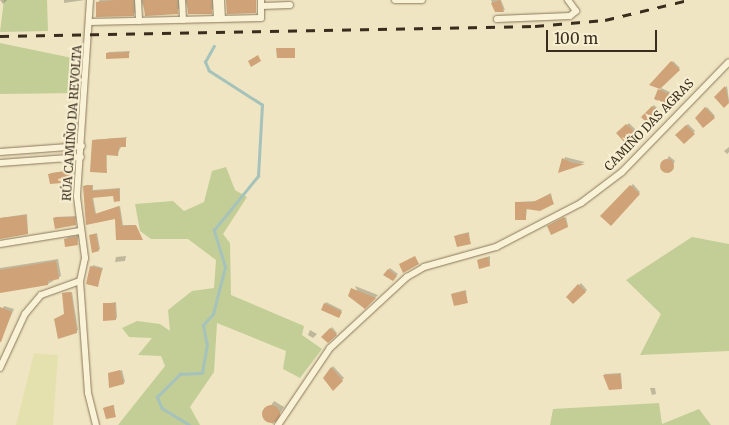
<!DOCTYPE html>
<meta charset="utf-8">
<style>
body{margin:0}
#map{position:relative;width:729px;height:425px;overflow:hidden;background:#efe5c2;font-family:Merriweather,serif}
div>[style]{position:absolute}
.farmland>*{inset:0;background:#e5e1af}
.green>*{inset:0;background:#c3ce96}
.shadow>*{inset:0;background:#0003}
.stream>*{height:2.5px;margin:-1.25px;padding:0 1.25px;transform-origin:1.25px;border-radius:1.25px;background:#a5c2bb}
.building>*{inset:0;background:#cfa277}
.round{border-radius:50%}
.roads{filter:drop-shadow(0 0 1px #8a7759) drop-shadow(0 0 1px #8a7759)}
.street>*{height:6px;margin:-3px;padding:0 3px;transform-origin:3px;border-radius:3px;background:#faf2d6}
.rail>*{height:2.5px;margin-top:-1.25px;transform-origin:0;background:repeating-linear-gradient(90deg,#392d1d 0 9px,transparent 0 18px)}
span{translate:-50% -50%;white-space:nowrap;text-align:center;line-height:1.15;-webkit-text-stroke:4px #f7efd2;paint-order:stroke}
.street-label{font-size:12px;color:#392d1d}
.scale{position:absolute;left:546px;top:30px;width:111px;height:22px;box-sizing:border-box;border:2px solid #392d1d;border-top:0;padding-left:6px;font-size:15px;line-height:18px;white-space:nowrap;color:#392d1d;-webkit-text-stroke:4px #f7efd2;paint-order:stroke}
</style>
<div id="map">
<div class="farmland">
<div style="clip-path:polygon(34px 353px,58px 355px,53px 425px,16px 425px)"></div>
</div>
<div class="green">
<div style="clip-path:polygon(4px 0,47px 0,48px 31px,0 32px)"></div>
<div style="clip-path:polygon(0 43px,77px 59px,78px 93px,0 94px)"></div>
<div style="clip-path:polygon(226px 167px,235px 190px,247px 197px,223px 234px,230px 243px,231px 295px,304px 326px,302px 335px,322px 349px,300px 378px,283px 369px,286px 351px,217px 323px,214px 372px,190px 407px,200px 425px,118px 425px,165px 366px,161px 356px,138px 355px,152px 338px,129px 337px,122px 328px,137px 321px,160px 324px,170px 331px,168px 310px,192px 291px,214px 288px,216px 260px,188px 239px,151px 239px,140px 231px,135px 204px,173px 201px,184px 211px,204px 202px,212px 171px)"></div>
<div style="clip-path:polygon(692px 237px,729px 244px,729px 351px,640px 355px,661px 314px,626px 280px)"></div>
<div style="clip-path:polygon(659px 403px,662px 424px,699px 409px,711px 425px,550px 425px,553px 409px)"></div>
</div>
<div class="shadow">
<div style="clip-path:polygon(0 0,7px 0,3px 4px)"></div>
<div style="clip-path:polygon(64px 0,85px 0,64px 3px)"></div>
<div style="clip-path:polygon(100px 0,136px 0,136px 12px,133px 15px,97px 3px)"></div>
<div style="clip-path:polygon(141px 0,180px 0,180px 9px,146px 14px)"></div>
<div style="clip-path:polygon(185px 0,215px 0,214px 9px,189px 12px)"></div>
<div style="clip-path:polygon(491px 0,501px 0,505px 10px,496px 11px)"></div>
<div style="clip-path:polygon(130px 51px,128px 57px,107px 53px,109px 52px)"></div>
<div style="clip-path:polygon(673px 61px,680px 68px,660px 88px,651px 84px)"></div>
<div style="clip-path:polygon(727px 86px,729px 101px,724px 107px,716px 97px)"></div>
<div style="clip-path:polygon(661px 88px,670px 92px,666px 101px,656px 99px)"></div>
<div style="clip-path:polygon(654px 105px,660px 111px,649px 123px,643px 117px)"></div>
<div style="clip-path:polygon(707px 107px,715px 116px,703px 126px,696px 118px)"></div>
<div style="clip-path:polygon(629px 123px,637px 131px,626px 142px,618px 133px)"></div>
<div style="clip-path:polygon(688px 124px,695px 131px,684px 142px,677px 135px)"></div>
<div style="clip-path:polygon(127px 137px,117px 154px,107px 154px,106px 172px,93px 140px)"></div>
<div style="clip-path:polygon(729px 147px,729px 152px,727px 154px,724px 151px)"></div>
<div style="clip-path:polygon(669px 156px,675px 161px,668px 173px,662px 168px)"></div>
<div style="clip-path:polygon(565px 157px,585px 162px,560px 171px)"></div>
<div style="clip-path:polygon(72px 170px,72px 181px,50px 175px,51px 173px)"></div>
<div style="clip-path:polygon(633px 184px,640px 192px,611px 224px,602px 216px)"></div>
<div style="clip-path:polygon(85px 185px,93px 185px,93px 190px,120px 188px,120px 200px,114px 195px,93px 197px,96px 214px,120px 206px,123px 225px,134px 225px,141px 239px,117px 239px,117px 218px,87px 224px)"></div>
<div style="clip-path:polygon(551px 193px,553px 203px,527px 208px,526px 218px,516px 202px,536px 201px)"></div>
<div style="clip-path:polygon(27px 214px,28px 233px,0 237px,0 218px)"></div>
<div style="clip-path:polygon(76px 216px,75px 224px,54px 218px,55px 217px)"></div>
<div style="clip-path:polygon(566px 217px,568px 226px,550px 225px)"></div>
<div style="clip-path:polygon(469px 232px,470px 243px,455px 237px,457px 235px)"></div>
<div style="clip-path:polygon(97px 233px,100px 249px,98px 250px,90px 235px)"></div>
<div style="clip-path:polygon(79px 235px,77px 244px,65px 240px,68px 237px)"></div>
<div style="clip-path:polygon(126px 256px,125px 261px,115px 262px,116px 257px)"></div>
<div style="clip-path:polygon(490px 256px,490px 265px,478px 260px,480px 259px)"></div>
<div style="clip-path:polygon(58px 259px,61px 276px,48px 284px,0 292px,0 268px)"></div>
<div style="clip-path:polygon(93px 265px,103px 268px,97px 286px,92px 267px)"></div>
<div style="clip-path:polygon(390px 268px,398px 274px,392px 280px,388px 270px)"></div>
<div style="clip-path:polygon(581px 283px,587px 290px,573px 303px,567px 297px)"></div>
<div style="clip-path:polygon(355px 286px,378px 295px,365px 307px)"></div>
<div style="clip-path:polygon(466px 290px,467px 301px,452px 294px,454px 293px)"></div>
<div style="clip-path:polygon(72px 292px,78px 330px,76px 332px,65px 314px,63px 293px)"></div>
<div style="clip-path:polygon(116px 302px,117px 317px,116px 319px,104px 304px)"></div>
<div style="clip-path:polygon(326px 302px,342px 310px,340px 315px,325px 304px)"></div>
<div style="clip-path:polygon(4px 306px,14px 309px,4px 332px,0 313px)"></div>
<div style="clip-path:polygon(332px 327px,337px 333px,328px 342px,323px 337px)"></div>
<div style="clip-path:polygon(310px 330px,317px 334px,313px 338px,308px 335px)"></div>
<div style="clip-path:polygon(333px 366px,344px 378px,333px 389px,325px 378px)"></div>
<div style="clip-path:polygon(122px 370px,125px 382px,123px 383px,110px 374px)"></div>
<div style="clip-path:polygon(621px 373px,622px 388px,604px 375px,605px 374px)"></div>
<div style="clip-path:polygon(650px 388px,655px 388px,656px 394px,652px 395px)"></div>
<div style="clip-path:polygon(274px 401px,284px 407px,273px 424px,263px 418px)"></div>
<div style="clip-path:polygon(114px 405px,115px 415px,104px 408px,106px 407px)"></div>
</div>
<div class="stream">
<div style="left:189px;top:425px;width:31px;rotate:-149deg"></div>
<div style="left:162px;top:409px;width:13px;rotate:-113deg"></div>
<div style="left:157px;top:397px;width:33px;rotate:-45deg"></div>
<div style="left:180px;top:374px;width:22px;rotate:-3deg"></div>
<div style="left:202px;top:373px;width:27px;rotate:-80deg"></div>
<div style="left:207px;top:346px;width:21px;rotate:-101deg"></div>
<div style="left:203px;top:325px;width:15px;rotate:-48deg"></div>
<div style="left:213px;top:314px;width:49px;rotate:-75.7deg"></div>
<div style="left:225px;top:267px;width:39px;rotate:-107deg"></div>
<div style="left:214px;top:230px;width:70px;rotate:-50.8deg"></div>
<div style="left:258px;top:176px;width:71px;rotate:-86.8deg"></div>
<div style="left:262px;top:105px;width:63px;rotate:-147.3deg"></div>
<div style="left:209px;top:71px;width:10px;rotate:-114deg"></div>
<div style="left:205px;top:62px;width:18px;rotate:-61deg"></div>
</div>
<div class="building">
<div style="clip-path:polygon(116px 0,133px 0,134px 16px,96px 17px,96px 2px)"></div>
<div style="clip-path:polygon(143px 0,177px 0,178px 14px,145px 16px)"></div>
<div style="clip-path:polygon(187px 0,211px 0,212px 14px,188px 14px)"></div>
<div style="clip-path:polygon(226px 0,256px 0,256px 13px,227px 14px)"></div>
<div style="clip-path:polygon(500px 0,504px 12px,495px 12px,491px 3px)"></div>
<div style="clip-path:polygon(276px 48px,295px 48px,295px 58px,277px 58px)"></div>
<div style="clip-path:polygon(129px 52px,129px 58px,106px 59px,106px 53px)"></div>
<div style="clip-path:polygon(258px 55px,261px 61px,251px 67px,248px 61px)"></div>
<div style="clip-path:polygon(671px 61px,680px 70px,660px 89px,649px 85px)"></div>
<div style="clip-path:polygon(725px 86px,729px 103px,724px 108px,714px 97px)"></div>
<div style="clip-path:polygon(658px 89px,669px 94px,665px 104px,654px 99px)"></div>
<div style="clip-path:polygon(652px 106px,660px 113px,649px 125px,641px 117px)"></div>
<div style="clip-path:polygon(705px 107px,715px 118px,703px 128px,695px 118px)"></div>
<div style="clip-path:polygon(626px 124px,636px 133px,626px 144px,616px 133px)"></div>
<div style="clip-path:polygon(686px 125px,695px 134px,684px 144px,675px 135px)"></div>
<div style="clip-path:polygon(118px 138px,126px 138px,126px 147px,119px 147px,118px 156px,106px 155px,107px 173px,90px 172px,92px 140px)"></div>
<div style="clip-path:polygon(562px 158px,572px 163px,585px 164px,558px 173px)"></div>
<div class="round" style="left:660px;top:159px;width:14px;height:14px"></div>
<div style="clip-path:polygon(71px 170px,73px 182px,50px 184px,48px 174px)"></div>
<div style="clip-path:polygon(92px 185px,92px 191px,119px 189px,120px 201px,114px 202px,113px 196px,92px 198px,95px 214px,119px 206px,122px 226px,136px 225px,143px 240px,116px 240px,115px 219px,86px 225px,83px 186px)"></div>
<div style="clip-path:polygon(630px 185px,640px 194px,611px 226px,600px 216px)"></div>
<div style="clip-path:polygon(550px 194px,554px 204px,540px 211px,526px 209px,526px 220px,515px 220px,515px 202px,533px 202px)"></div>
<div style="clip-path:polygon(26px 215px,28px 234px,0 239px,0 218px)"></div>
<div style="clip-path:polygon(58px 217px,75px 217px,76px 225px,55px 229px,53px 218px)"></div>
<div style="clip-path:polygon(564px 217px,568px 227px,551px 235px,547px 226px)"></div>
<div style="clip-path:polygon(468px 233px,471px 244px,457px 247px,454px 236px)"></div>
<div style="clip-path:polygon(96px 234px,99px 251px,92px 253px,89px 235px)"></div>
<div style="clip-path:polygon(77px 237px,78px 245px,65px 247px,64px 239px)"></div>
<div style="clip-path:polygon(415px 256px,419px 264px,403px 273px,399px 264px)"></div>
<div style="clip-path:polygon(488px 257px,490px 266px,479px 269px,477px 260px)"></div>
<div style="clip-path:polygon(56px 261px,59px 279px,48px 281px,48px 285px,0 293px,0 270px)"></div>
<div style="clip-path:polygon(90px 266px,102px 269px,98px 287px,86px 284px)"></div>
<div style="clip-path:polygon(388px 269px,397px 276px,393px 281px,383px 275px)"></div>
<div style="clip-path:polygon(578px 284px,586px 292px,573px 304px,566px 297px)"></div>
<div style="clip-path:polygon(351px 288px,376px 298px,365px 309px,348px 296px)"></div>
<div style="clip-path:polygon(465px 291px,468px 303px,454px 306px,451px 294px)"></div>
<div style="clip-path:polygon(71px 292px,77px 333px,58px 339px,54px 319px,64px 314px,62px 293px)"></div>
<div style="clip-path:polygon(103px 303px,115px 303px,116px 320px,103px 321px)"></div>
<div style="clip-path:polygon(324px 303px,342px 312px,339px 318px,321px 310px)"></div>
<div style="clip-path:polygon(0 307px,12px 312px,1px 342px,0 342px)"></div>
<div style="clip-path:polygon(330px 328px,337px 335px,328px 343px,321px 337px)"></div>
<div style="clip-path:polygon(331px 367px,343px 381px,333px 391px,323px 378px)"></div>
<div style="clip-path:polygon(120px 370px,124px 384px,109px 388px,108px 373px)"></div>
<div style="clip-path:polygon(620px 374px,622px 389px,609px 390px,603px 375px)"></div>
<div style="clip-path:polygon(113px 405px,116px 417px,106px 419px,103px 408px)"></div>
<div class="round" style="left:262px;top:405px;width:18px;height:18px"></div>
</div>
<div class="roads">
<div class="street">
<div style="left:90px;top:0;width:197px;rotate:93.8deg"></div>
<div style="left:77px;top:197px;width:62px;rotate:82.5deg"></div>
<div style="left:85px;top:258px;width:24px;rotate:102deg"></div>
<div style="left:80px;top:281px;width:112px;rotate:85.9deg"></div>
<div style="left:88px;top:393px;width:33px;rotate:76deg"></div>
<div style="left:138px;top:0;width:21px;rotate:87deg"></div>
<div style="left:182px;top:0;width:20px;rotate:87deg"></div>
<div style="left:216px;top:0;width:18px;rotate:87deg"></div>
<div style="left:221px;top:0;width:18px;rotate:87deg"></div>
<div style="left:395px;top:0;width:27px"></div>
<div style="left:261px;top:6px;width:29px;rotate:-2deg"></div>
<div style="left:497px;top:19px;width:73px;rotate:-2.4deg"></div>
<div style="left:570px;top:16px;width:8px;rotate:-40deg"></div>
<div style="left:576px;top:11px;width:14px;rotate:-126deg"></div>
<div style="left:89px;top:22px;width:172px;rotate:-1.3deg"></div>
<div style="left:261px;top:18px;width:18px;rotate:-90deg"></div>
<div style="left:0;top:152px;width:82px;rotate:-4.2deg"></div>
<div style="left:0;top:163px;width:81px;rotate:-4.2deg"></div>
<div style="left:0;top:244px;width:81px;rotate:-9.2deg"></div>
<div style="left:0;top:368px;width:60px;rotate:-65.2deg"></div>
<div style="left:25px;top:314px;width:25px;rotate:-50deg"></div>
<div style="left:41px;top:295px;width:41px;rotate:-19.7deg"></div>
<div style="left:278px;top:425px;width:93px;rotate:-56deg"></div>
<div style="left:330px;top:348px;width:105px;rotate:-42.7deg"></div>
<div style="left:407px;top:277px;width:20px;rotate:-30deg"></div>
<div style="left:424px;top:267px;width:75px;rotate:-15.5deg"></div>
<div style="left:496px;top:247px;width:96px;rotate:-27.4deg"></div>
<div style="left:581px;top:203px;width:51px;rotate:-37.1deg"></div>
<div style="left:622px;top:172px;width:153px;rotate:-45.8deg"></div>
</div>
</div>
<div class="rail">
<div style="left:0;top:36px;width:535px;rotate:-1.07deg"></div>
<div style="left:535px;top:26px;width:70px;rotate:-4.9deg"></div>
<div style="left:605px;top:20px;width:85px;rotate:-13.5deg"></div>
</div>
<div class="street-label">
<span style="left:72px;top:123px;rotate:-86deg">RÚA CAMIÑO DA REVOLTA</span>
<span style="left:649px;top:125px;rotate:-46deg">CAMIÑO DAS AGRAS</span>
</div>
<div class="scale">100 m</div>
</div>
